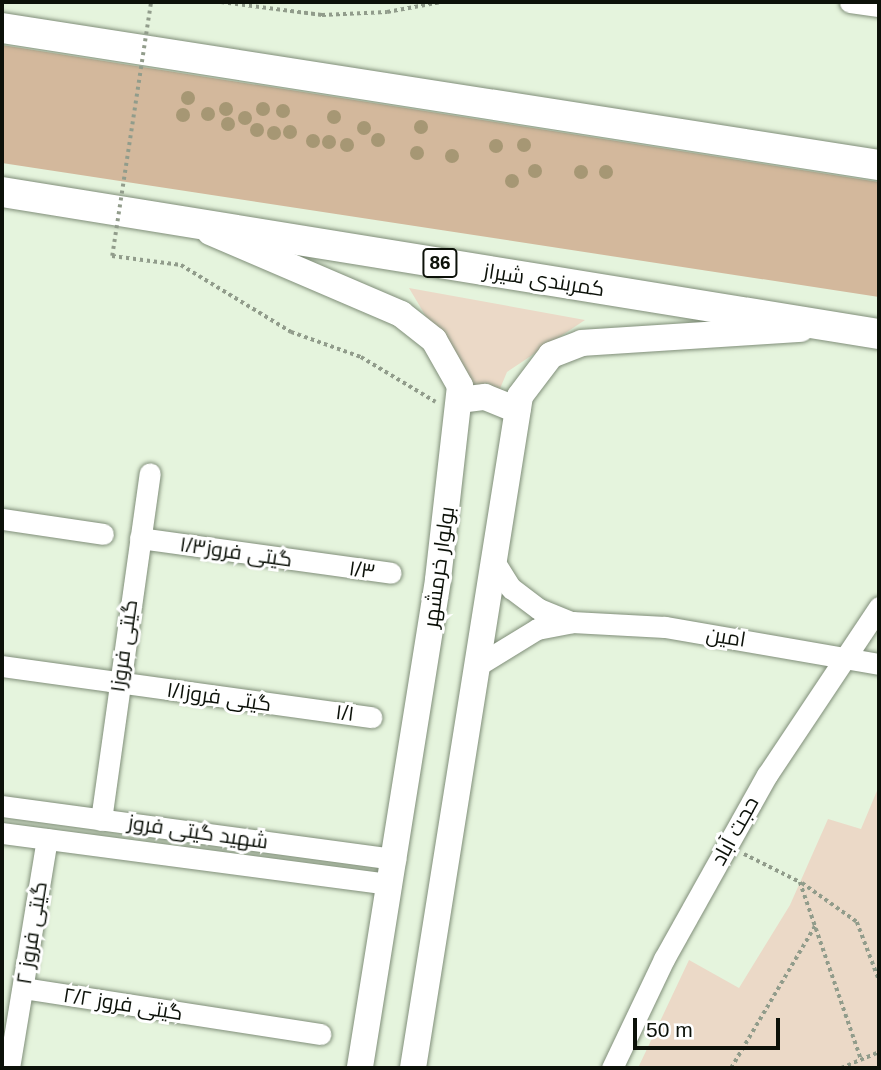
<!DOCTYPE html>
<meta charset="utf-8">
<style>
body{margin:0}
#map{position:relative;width:881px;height:1070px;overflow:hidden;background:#e5f4dd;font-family:Arial,Cairo,sans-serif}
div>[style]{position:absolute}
.green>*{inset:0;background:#ebd9c7}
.forest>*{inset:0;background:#d3b89c}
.path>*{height:3.5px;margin-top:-1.75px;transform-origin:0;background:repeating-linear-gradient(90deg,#919c8b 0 3.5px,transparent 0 7px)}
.roads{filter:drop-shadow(0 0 2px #808e79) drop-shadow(0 0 2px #808e79)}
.minor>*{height:21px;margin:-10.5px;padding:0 10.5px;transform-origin:10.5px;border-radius:10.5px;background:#fff}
.major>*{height:26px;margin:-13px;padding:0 13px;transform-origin:13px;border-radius:13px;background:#fff}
.highway>*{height:30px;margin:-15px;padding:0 15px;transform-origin:15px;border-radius:15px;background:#fff}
.path-bridge>*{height:3.5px;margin-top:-1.75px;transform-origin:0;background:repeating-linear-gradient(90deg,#919c8b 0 3.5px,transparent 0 7px)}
.trees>*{width:14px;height:14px;margin:-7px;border-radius:50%;background:#a69774}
span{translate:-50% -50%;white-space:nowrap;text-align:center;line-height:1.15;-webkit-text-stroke:6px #fff;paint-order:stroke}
.shield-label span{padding:2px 5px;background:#fff;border:2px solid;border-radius:5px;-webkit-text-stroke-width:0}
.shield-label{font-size:19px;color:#0c1109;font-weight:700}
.street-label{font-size:21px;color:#0c1109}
.frame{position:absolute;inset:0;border:4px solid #0c1109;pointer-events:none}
.scale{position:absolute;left:633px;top:1018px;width:147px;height:32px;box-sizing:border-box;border:4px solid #0c1109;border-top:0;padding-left:9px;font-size:21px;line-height:24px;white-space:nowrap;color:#0c1109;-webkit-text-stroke:5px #fff;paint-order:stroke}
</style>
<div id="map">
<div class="green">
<div style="clip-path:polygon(409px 288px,585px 320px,507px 372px,499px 391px,487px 383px,469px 389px)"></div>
<div style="clip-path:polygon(879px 786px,879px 1068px,638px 1068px,689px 960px,739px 988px,790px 905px,828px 819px,861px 829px)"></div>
</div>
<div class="forest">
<div style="clip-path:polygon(2px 45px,879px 182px,879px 297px,2px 163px)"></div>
</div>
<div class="path">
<div style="left:221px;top:2px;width:102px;rotate:7.3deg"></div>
<div style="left:322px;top:15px;width:65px;rotate:-2.6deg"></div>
<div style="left:387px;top:12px;width:55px;rotate:-10.5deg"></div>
<div style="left:112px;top:256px;width:70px;rotate:7.4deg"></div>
<div style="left:181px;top:265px;width:129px;rotate:31.3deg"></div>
<div style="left:291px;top:332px;width:74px;rotate:19.7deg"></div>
<div style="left:361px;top:357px;width:87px;rotate:31deg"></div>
<div style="left:744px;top:854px;width:63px;rotate:26.6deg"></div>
<div style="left:800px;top:882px;width:187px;rotate:71deg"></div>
<div style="left:802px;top:883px;width:67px;rotate:35.3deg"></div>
<div style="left:857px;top:922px;width:62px;rotate:69.2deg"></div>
<div style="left:731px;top:1068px;width:165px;rotate:-59.4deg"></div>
<div style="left:841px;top:1068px;width:41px;rotate:-22.8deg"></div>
</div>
<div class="roads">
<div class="minor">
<div style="left:850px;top:2px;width:29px;rotate:8deg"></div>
<div style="left:2px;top:519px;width:102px;rotate:8.4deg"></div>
<div style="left:140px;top:538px;width:253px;rotate:7.9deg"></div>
<div style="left:492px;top:558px;width:36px;rotate:58deg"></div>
<div style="left:511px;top:588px;width:35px;rotate:37deg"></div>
<div style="left:539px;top:609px;width:35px;rotate:22deg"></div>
<div style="left:2px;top:666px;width:373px;rotate:7.9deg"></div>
<div style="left:475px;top:667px;width:73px;rotate:-31.5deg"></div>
<div style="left:537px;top:629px;width:36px;rotate:-11deg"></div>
<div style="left:572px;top:622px;width:93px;rotate:3.1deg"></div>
<div style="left:665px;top:627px;width:217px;rotate:9.8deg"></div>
<div style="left:2px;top:806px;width:397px;rotate:7.7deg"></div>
<div style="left:101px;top:820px;width:350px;rotate:-82deg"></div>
<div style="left:2px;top:833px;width:392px;rotate:7.5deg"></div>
<div style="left:23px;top:988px;width:301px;rotate:8.8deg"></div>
<div style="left:9px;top:1068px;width:232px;rotate:-80.6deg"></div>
<div style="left:612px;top:1068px;width:121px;rotate:-64.5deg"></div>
<div style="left:664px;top:959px;width:211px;rotate:-60.8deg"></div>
<div style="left:767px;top:775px;width:202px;rotate:-56.3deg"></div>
</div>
<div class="major">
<div style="left:210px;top:232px;width:208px;rotate:23.2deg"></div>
<div style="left:401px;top:314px;width:42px;rotate:38.2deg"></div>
<div style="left:434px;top:340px;width:53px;rotate:60.5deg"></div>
<div style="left:460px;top:386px;width:195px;rotate:96.5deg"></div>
<div style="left:438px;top:580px;width:494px;rotate:99.1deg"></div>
<div style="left:459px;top:400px;width:26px;rotate:-7deg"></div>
<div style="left:485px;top:397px;width:35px;rotate:22deg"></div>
<div style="left:413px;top:1068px;width:680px;rotate:-80.95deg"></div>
<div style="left:520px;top:396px;width:51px;rotate:-52.9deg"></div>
<div style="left:551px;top:355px;width:33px;rotate:-21deg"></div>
<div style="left:582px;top:343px;width:219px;rotate:-3.7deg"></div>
</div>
<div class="highway">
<div style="left:2px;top:28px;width:888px;rotate:8.88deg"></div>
<div style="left:2px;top:192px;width:888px;rotate:9.2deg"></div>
</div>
</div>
<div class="path-bridge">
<div style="left:112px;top:256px;width:257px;rotate:-81.3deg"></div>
</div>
<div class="trees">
<div style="left:188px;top:98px"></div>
<div style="left:226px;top:109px"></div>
<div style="left:263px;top:109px"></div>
<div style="left:283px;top:111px"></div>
<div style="left:208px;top:114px"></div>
<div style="left:183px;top:115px"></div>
<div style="left:334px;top:117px"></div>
<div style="left:245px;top:118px"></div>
<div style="left:228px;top:124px"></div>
<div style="left:421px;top:127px"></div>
<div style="left:364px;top:128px"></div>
<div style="left:257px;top:130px"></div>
<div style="left:290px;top:132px"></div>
<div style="left:274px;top:133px"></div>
<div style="left:378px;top:140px"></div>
<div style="left:313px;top:141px"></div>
<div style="left:329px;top:142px"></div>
<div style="left:347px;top:145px"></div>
<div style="left:524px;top:145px"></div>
<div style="left:496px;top:146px"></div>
<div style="left:417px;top:153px"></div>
<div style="left:452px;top:156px"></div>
<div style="left:535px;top:171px"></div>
<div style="left:581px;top:172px"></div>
<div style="left:606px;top:172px"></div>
<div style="left:512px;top:181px"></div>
</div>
<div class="shield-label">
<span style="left:440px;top:263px">86</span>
</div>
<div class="street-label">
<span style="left:544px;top:280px;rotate:9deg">کمربندی شیراز</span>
<span style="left:236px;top:552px;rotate:8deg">۱/۳گیتی فروز</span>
<span style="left:439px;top:567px;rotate:-82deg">بولوار خرمشهر</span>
<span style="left:362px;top:570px;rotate:8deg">۱/۳</span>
<span style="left:726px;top:637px;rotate:9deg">امین</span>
<span style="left:124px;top:646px;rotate:-82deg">۱گیتی فروز</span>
<span style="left:219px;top:697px;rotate:8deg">۱/۱گیتی فروز</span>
<span style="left:345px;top:713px;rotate:7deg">۱/۱</span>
<span style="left:735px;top:831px;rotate:-61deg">حجت آباد</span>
<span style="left:198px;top:832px;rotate:8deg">شهید گیتی فروز</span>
<span style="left:32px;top:933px;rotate:-81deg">گیتی فروز ۲</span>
<span style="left:123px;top:1004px;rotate:9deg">گیتی فروز ۲/۲</span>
</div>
<div class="frame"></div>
<div class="scale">50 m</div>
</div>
